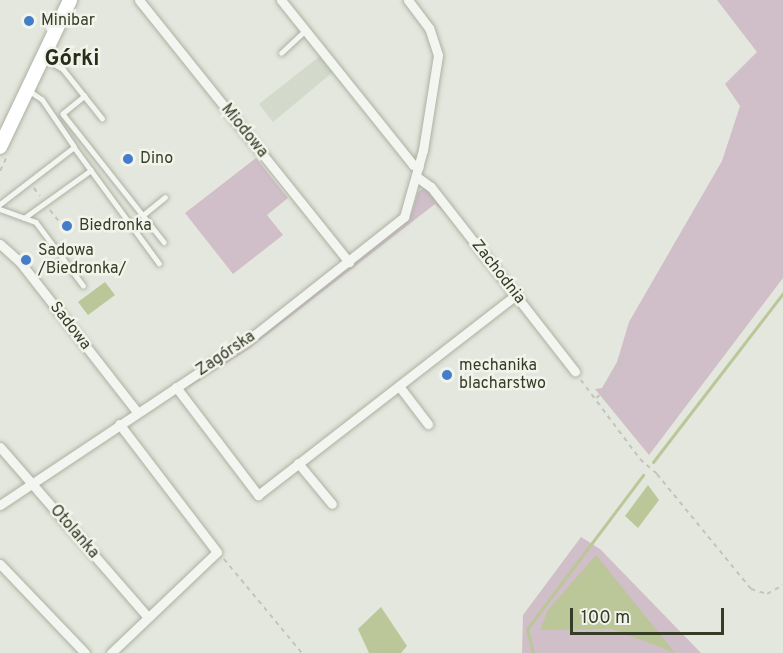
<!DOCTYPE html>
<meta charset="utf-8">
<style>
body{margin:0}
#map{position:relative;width:783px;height:653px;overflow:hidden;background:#e4e7dd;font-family:Overpass,sans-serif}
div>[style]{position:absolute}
.built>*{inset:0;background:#d3d9cb}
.green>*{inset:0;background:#d0bec8}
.water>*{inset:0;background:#bbc699}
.stream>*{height:3px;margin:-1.5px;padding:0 1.5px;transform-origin:1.5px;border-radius:1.5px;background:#bbc699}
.path>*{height:1.5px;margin-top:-0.75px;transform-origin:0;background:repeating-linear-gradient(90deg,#c2c5bc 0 4.5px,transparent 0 9px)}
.roads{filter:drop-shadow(0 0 2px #acb1a3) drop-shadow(0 0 2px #acb1a3)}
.lane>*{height:4.5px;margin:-2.25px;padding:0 2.25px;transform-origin:2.25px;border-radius:2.25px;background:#f3f5f0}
.street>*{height:9px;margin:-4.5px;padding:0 4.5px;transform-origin:4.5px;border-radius:4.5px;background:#f3f5f0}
.secondary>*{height:14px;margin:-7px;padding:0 7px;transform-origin:7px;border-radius:7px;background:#fff}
.dots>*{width:16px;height:16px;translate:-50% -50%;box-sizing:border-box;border:3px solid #f2f4ec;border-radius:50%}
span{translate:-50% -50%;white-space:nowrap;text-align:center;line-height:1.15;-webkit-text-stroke:5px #f2f4ec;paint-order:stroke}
.poi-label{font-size:16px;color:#353d27}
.left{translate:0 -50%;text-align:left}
.street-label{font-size:16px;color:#353d27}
.district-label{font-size:22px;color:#262d19;font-weight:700}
.scale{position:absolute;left:570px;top:608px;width:154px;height:27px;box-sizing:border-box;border:3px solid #353d27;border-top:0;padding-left:8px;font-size:18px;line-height:21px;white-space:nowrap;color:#353d27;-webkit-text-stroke:4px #f2f4ec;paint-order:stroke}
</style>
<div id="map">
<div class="built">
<div style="clip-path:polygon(320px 56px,333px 72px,273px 122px,259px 104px)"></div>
</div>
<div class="green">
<div style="clip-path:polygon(717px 0,783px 0,783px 278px,649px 455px,595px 389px,602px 388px,617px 362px,629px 322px,722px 161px,740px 106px,725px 84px,757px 52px)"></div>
<div style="clip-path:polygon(256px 158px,288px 198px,267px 215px,283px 235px,233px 274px,185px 213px)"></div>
<div style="clip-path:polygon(425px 187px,446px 214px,435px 204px,249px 349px,189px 387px,186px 385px,258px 338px,400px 227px,411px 215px,418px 192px)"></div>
<div style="clip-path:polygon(581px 537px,600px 549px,701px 653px,522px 653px,523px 615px)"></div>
</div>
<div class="water">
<div style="clip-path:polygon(105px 282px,115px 295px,88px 315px,78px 302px)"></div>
<div style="clip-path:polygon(648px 485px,659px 500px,638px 528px,625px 516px)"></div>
<div style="clip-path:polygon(596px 555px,675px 653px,613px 629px,540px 630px,548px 610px)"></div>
<div style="clip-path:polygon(381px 607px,407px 646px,401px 653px,369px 653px,358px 629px)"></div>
</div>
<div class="stream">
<div style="left:653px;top:462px;width:213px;rotate:-52.4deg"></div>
<div style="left:533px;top:653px;width:25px;rotate:-104deg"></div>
<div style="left:527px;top:629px;width:193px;rotate:-53deg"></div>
</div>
<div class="path">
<div style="left:0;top:171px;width:14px;rotate:-65deg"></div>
<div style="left:34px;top:188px;width:10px;rotate:53deg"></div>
<div style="left:50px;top:210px;width:14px;rotate:51deg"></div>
<div style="left:581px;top:380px;width:99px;rotate:53.2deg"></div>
<div style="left:640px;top:459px;width:23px;rotate:41deg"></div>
<div style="left:657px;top:474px;width:149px;rotate:50.7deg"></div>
<div style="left:751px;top:589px;width:17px;rotate:17deg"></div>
<div style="left:767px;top:594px;width:18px;rotate:-29deg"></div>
<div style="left:596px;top:398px;width:21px;rotate:-41deg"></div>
<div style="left:612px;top:384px;width:32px;rotate:-68deg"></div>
<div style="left:224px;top:559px;width:122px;rotate:50.3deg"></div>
</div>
<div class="roads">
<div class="lane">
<div style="left:281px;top:53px;width:34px;rotate:-43deg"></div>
<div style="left:45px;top:59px;width:21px;rotate:29deg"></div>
<div style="left:63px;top:69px;width:63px;rotate:51.5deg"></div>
<div style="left:85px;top:96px;width:28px;rotate:141deg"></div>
<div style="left:63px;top:114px;width:163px;rotate:51.7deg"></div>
<div style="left:74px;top:147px;width:144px;rotate:53.8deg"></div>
<div style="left:0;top:204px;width:93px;rotate:-37.6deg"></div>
<div style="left:74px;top:147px;width:57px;rotate:-124.2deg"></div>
<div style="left:42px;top:100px;width:14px;rotate:-146deg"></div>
<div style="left:0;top:209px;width:38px;rotate:20deg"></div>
<div style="left:36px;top:222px;width:79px;rotate:53.3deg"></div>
<div style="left:143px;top:215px;width:28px;rotate:-39deg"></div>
<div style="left:24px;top:218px;width:82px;rotate:-35.6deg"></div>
</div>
<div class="street">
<div style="left:139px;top:0;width:336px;rotate:51.3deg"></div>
<div style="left:281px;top:0;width:211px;rotate:51.3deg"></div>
<div style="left:413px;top:165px;width:6px;rotate:18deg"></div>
<div style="left:417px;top:177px;width:17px;rotate:36deg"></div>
<div style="left:431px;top:187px;width:234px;rotate:52deg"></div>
<div style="left:0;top:244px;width:27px;rotate:42deg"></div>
<div style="left:20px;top:262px;width:190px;rotate:52deg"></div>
<div style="left:399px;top:386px;width:48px;rotate:52.7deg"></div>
<div style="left:176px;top:387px;width:136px;rotate:52.8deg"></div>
<div style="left:258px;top:495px;width:326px;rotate:-37.8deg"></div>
<div style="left:0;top:447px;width:225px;rotate:49deg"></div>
<div style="left:298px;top:463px;width:53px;rotate:50.3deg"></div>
<div style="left:0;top:505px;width:303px;rotate:-33.7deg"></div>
<div style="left:252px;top:337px;width:194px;rotate:-38.3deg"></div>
<div style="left:404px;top:217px;width:70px;rotate:-74.2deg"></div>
<div style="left:423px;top:150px;width:96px;rotate:-81deg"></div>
<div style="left:438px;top:55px;width:28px;rotate:-108deg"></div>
<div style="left:429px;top:28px;width:35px;rotate:-127deg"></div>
<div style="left:0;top:564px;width:123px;rotate:46.3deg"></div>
<div style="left:111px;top:653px;width:146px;rotate:-43.6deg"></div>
<div style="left:217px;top:552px;width:161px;rotate:-127.4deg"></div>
</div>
<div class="secondary">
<div style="left:0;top:147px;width:163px;rotate:-64.5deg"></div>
</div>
</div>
<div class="dots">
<div style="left:29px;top:21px;background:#447dca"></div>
<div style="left:128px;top:159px;background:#447dca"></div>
<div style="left:67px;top:226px;background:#447dca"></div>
<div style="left:26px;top:260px;background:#447dca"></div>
<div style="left:447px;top:375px;background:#447dca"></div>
</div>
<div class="poi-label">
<span class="left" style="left:41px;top:21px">Minibar</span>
<span class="left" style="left:140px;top:159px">Dino</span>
<span class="left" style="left:79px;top:226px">Biedronka</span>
<span class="left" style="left:38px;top:260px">Sadowa<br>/Biedronka/</span>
<span class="left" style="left:459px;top:375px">mechanika<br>blacharstwo</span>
</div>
<div class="street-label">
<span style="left:244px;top:131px;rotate:51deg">Miodowa</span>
<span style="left:498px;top:272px;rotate:52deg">Zachodnia</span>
<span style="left:70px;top:326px;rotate:52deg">Sadowa</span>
<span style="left:226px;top:354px;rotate:-34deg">Zagórska</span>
<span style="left:74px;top:532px;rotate:49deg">Otolanka</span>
</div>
<div class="district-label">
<span style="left:72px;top:60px">Górki</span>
</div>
<div class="scale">100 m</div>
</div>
